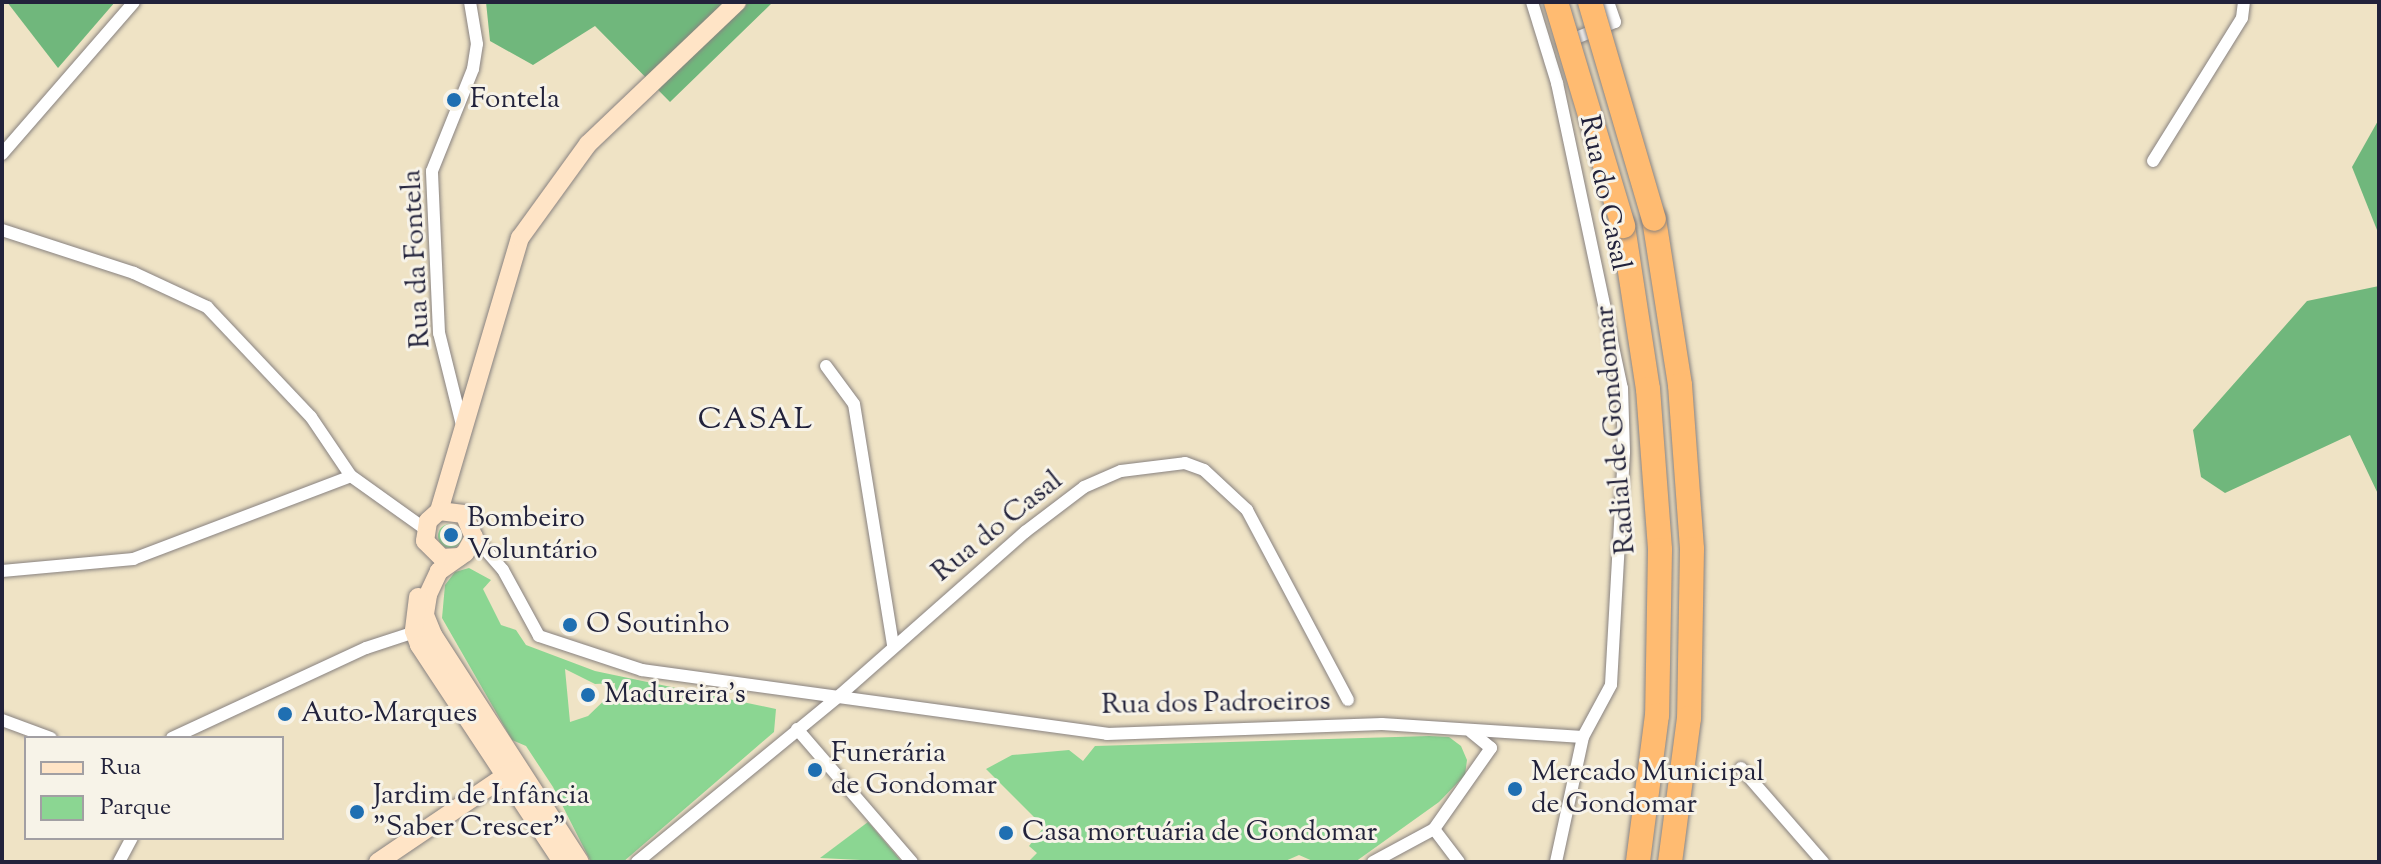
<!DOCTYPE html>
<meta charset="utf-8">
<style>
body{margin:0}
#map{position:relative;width:2381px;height:864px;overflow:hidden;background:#efe3c5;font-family:"Sorts Mill Goudy",serif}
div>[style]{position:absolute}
.green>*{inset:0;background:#8bd692}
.round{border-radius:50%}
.forest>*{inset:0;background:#70b77c}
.roads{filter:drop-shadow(0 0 2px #888280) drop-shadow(0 0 2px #888280)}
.street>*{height:12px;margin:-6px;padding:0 6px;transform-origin:6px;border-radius:6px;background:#fff}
.secondary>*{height:18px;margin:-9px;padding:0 9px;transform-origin:9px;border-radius:9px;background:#ffe4c6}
.highway>*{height:24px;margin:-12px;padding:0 12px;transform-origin:12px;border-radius:12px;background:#ffbb71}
.bridges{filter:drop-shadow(0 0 2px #888280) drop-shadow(0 0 2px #888280)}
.highway-bridge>*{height:24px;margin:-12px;padding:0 12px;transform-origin:12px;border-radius:12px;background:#ffbb71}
.dots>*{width:22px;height:22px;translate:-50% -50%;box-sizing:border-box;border:4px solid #f7f3e8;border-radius:50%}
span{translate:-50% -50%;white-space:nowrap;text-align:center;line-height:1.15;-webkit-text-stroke:6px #f7f3e8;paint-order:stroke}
.poi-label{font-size:28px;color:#22223b}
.left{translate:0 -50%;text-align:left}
.street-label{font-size:28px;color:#22223b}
.neighbourhood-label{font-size:30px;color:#22223b;letter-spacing:2px}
.frame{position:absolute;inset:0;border:4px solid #22223b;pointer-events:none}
.legend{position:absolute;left:24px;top:736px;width:260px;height:104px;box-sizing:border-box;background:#f7f3e8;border:2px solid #a29fa3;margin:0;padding:10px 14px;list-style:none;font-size:24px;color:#22223b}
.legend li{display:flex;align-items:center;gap:16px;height:40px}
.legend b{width:40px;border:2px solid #a29fa3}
</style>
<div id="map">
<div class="green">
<div class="round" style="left:438px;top:524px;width:24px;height:24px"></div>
<div style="clip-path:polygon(evenodd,469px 568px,491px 580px,483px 589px,501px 625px,516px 630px,526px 645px,595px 671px,776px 709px,774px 732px,623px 862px,591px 862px,553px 787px,526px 746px,512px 740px,442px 618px,445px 585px,455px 572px,469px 568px,565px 669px,595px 684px,615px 683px,614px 691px,588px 716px,570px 722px,565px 669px)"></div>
<div style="clip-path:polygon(1429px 736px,1449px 737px,1461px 746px,1467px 760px,1465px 775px,1439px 802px,1355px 862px,1315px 862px,1299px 855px,1283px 862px,1028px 862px,1037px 853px,1029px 846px,1044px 827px,986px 769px,1012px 755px,1069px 750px,1083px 761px,1095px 746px)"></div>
<div style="clip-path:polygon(868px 822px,902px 862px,820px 858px)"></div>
</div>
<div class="forest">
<div style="clip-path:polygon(7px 2px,115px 2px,58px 68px)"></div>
<div style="clip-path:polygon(486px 2px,773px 2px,670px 102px,595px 26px,533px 65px,490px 41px)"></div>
<div style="clip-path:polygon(2379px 119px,2379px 235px,2352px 167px)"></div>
<div style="clip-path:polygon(2379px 286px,2379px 496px,2350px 435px,2225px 493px,2201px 477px,2193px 430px,2307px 301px)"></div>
</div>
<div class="roads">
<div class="street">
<div style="left:1532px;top:2px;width:85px;rotate:72.8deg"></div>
<div style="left:1557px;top:83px;width:312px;rotate:78deg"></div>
<div style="left:1622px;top:388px;width:64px;rotate:88.2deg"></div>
<div style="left:1624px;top:452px;width:233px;rotate:93.2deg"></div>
<div style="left:1611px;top:685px;width:59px;rotate:118.3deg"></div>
<div style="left:1564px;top:43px;width:55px;rotate:-22.4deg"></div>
<div style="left:1615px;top:22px;width:21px;rotate:-109deg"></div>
<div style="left:2px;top:154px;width:201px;rotate:-49deg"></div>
<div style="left:2153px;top:161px;width:168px;rotate:-58.1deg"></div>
<div style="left:2242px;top:18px;width:16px;rotate:-83deg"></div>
<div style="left:2px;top:230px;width:139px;rotate:18deg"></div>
<div style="left:134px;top:273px;width:81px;rotate:25deg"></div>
<div style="left:207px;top:307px;width:151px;rotate:46.6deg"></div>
<div style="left:311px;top:417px;width:71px;rotate:55.9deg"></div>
<div style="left:351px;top:476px;width:91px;rotate:35.6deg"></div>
<div style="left:826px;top:366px;width:47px;rotate:53.6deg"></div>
<div style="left:854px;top:404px;width:244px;rotate:80.8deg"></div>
<div style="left:462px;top:425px;width:95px;rotate:-104deg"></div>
<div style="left:439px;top:333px;width:162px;rotate:-92.5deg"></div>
<div style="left:432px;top:171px;width:110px;rotate:-68.1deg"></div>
<div style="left:473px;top:69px;width:25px;rotate:-81deg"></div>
<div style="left:477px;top:44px;width:43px;rotate:-99.5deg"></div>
<div style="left:472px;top:543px;width:12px;rotate:20deg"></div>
<div style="left:483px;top:547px;width:30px;rotate:49deg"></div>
<div style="left:503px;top:570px;width:75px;rotate:61.4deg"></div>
<div style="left:539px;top:636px;width:108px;rotate:18.3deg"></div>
<div style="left:642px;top:670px;width:469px;rotate:7.8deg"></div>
<div style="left:1107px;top:734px;width:275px;rotate:-2.1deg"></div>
<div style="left:1382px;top:724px;width:201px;rotate:3.7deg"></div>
<div style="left:1583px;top:737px;width:128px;rotate:102.2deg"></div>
<div style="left:2px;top:571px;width:132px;rotate:-5.2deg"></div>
<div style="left:133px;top:559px;width:233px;rotate:-20.8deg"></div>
<div style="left:2px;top:720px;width:52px;rotate:20.2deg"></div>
<div style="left:797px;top:729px;width:176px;rotate:49.2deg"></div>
<div style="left:172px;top:738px;width:214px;rotate:-24.9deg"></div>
<div style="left:366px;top:648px;width:55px;rotate:-18.1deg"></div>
<div style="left:1741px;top:768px;width:125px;rotate:48.9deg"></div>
<div style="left:1434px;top:829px;width:99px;rotate:-54.9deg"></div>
<div style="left:1491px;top:748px;width:26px;rotate:-141deg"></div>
<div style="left:1434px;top:829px;width:41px;rotate:52.9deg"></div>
<div style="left:119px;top:862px;width:27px;rotate:-62deg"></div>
<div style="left:637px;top:862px;width:263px;rotate:-39.4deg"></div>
<div style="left:840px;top:695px;width:247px;rotate:-41.4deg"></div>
<div style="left:1025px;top:532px;width:74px;rotate:-37.3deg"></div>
<div style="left:1084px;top:487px;width:40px;rotate:-23.4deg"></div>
<div style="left:1121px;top:471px;width:64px;rotate:-7.1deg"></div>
<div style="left:1185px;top:463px;width:20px;rotate:20deg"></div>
<div style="left:1204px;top:470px;width:59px;rotate:42.9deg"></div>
<div style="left:1247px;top:510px;width:215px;rotate:62deg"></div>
<div style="left:1373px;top:862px;width:69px;rotate:-28.4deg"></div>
</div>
<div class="secondary">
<div style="left:439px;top:511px;width:285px;rotate:-73.5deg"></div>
<div style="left:520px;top:238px;width:116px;rotate:-54.1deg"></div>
<div style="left:588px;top:144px;width:206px;rotate:-43.6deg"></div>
<div style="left:459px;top:557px;width:17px;rotate:177deg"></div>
<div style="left:442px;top:558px;width:24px;rotate:-135deg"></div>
<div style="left:425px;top:541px;width:20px;rotate:-81deg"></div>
<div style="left:428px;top:521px;width:15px;rotate:-42deg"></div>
<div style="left:439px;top:511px;width:25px;rotate:7deg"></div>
<div style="left:464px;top:514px;width:25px;rotate:67deg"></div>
<div style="left:474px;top:537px;width:18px;rotate:119deg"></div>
<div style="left:465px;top:553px;width:32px;rotate:145deg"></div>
<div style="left:439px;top:571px;width:26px;rotate:115deg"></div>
<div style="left:428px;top:595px;width:20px;rotate:99deg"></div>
<div style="left:425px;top:615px;width:22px;rotate:68deg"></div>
<div style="left:433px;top:635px;width:270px;rotate:57.1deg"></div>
<div style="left:418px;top:597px;width:34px;rotate:97deg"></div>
<div style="left:414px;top:631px;width:15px;rotate:70deg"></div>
<div style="left:419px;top:645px;width:260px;rotate:56.6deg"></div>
<div style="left:378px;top:862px;width:164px;rotate:-34.1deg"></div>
</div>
<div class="highway">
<div style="left:1654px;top:219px;width:168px;rotate:81.1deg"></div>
<div style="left:1680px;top:385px;width:164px;rotate:85.8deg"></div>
<div style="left:1692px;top:549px;width:169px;rotate:91deg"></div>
<div style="left:1689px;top:718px;width:145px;rotate:97.5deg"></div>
<div style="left:1623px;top:226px;width:165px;rotate:81.3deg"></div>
<div style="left:1648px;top:389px;width:161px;rotate:85.7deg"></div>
<div style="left:1660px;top:550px;width:165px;rotate:91deg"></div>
<div style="left:1657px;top:715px;width:148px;rotate:97.4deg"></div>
</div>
</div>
<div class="bridges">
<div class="highway-bridge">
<div style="left:1556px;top:2px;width:234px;rotate:73.3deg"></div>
<div style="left:1590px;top:2px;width:226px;rotate:73.6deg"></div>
</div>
</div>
<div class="dots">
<div style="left:454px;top:100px;background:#1f6fb2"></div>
<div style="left:451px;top:535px;background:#1f6fb2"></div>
<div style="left:570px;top:625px;background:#1f6fb2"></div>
<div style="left:588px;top:695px;background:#1f6fb2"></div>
<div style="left:285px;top:714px;background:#1f6fb2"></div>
<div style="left:815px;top:770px;background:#1f6fb2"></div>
<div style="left:1515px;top:789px;background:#1f6fb2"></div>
<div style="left:357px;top:812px;background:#1f6fb2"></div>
<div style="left:1006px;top:833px;background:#1f6fb2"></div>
</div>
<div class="poi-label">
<span class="left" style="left:470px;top:100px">Fontela</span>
<span class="left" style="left:467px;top:535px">Bombeiro<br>Voluntário</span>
<span class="left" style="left:586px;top:625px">O Soutinho</span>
<span class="left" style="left:604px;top:695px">Madureira's</span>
<span class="left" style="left:301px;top:714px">Auto-Marques</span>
<span class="left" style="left:831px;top:770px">Funerária<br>de Gondomar</span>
<span class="left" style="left:1531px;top:789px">Mercado Municipal<br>de Gondomar</span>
<span class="left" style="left:373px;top:812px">Jardim de Infância<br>"Saber Crescer"</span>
<span class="left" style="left:1022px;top:833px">Casa mortuária de Gondomar</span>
</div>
<div class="street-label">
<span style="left:1604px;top:193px;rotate:78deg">Rua do Casal</span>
<span style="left:417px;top:259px;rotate:-93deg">Rua da Fontela</span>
<span style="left:1616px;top:430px;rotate:-95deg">Radial de Gondomar</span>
<span style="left:998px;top:527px;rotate:-39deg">Rua do Casal</span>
<span style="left:1216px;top:704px;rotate:-1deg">Rua dos Padroeiros</span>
</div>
<div class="neighbourhood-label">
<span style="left:756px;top:421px">CASAL</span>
</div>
<div class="frame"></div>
<ul class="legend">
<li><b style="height:10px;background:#ffe4c6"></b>Rua</li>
<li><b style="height:22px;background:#8bd692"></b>Parque</li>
</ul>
</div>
